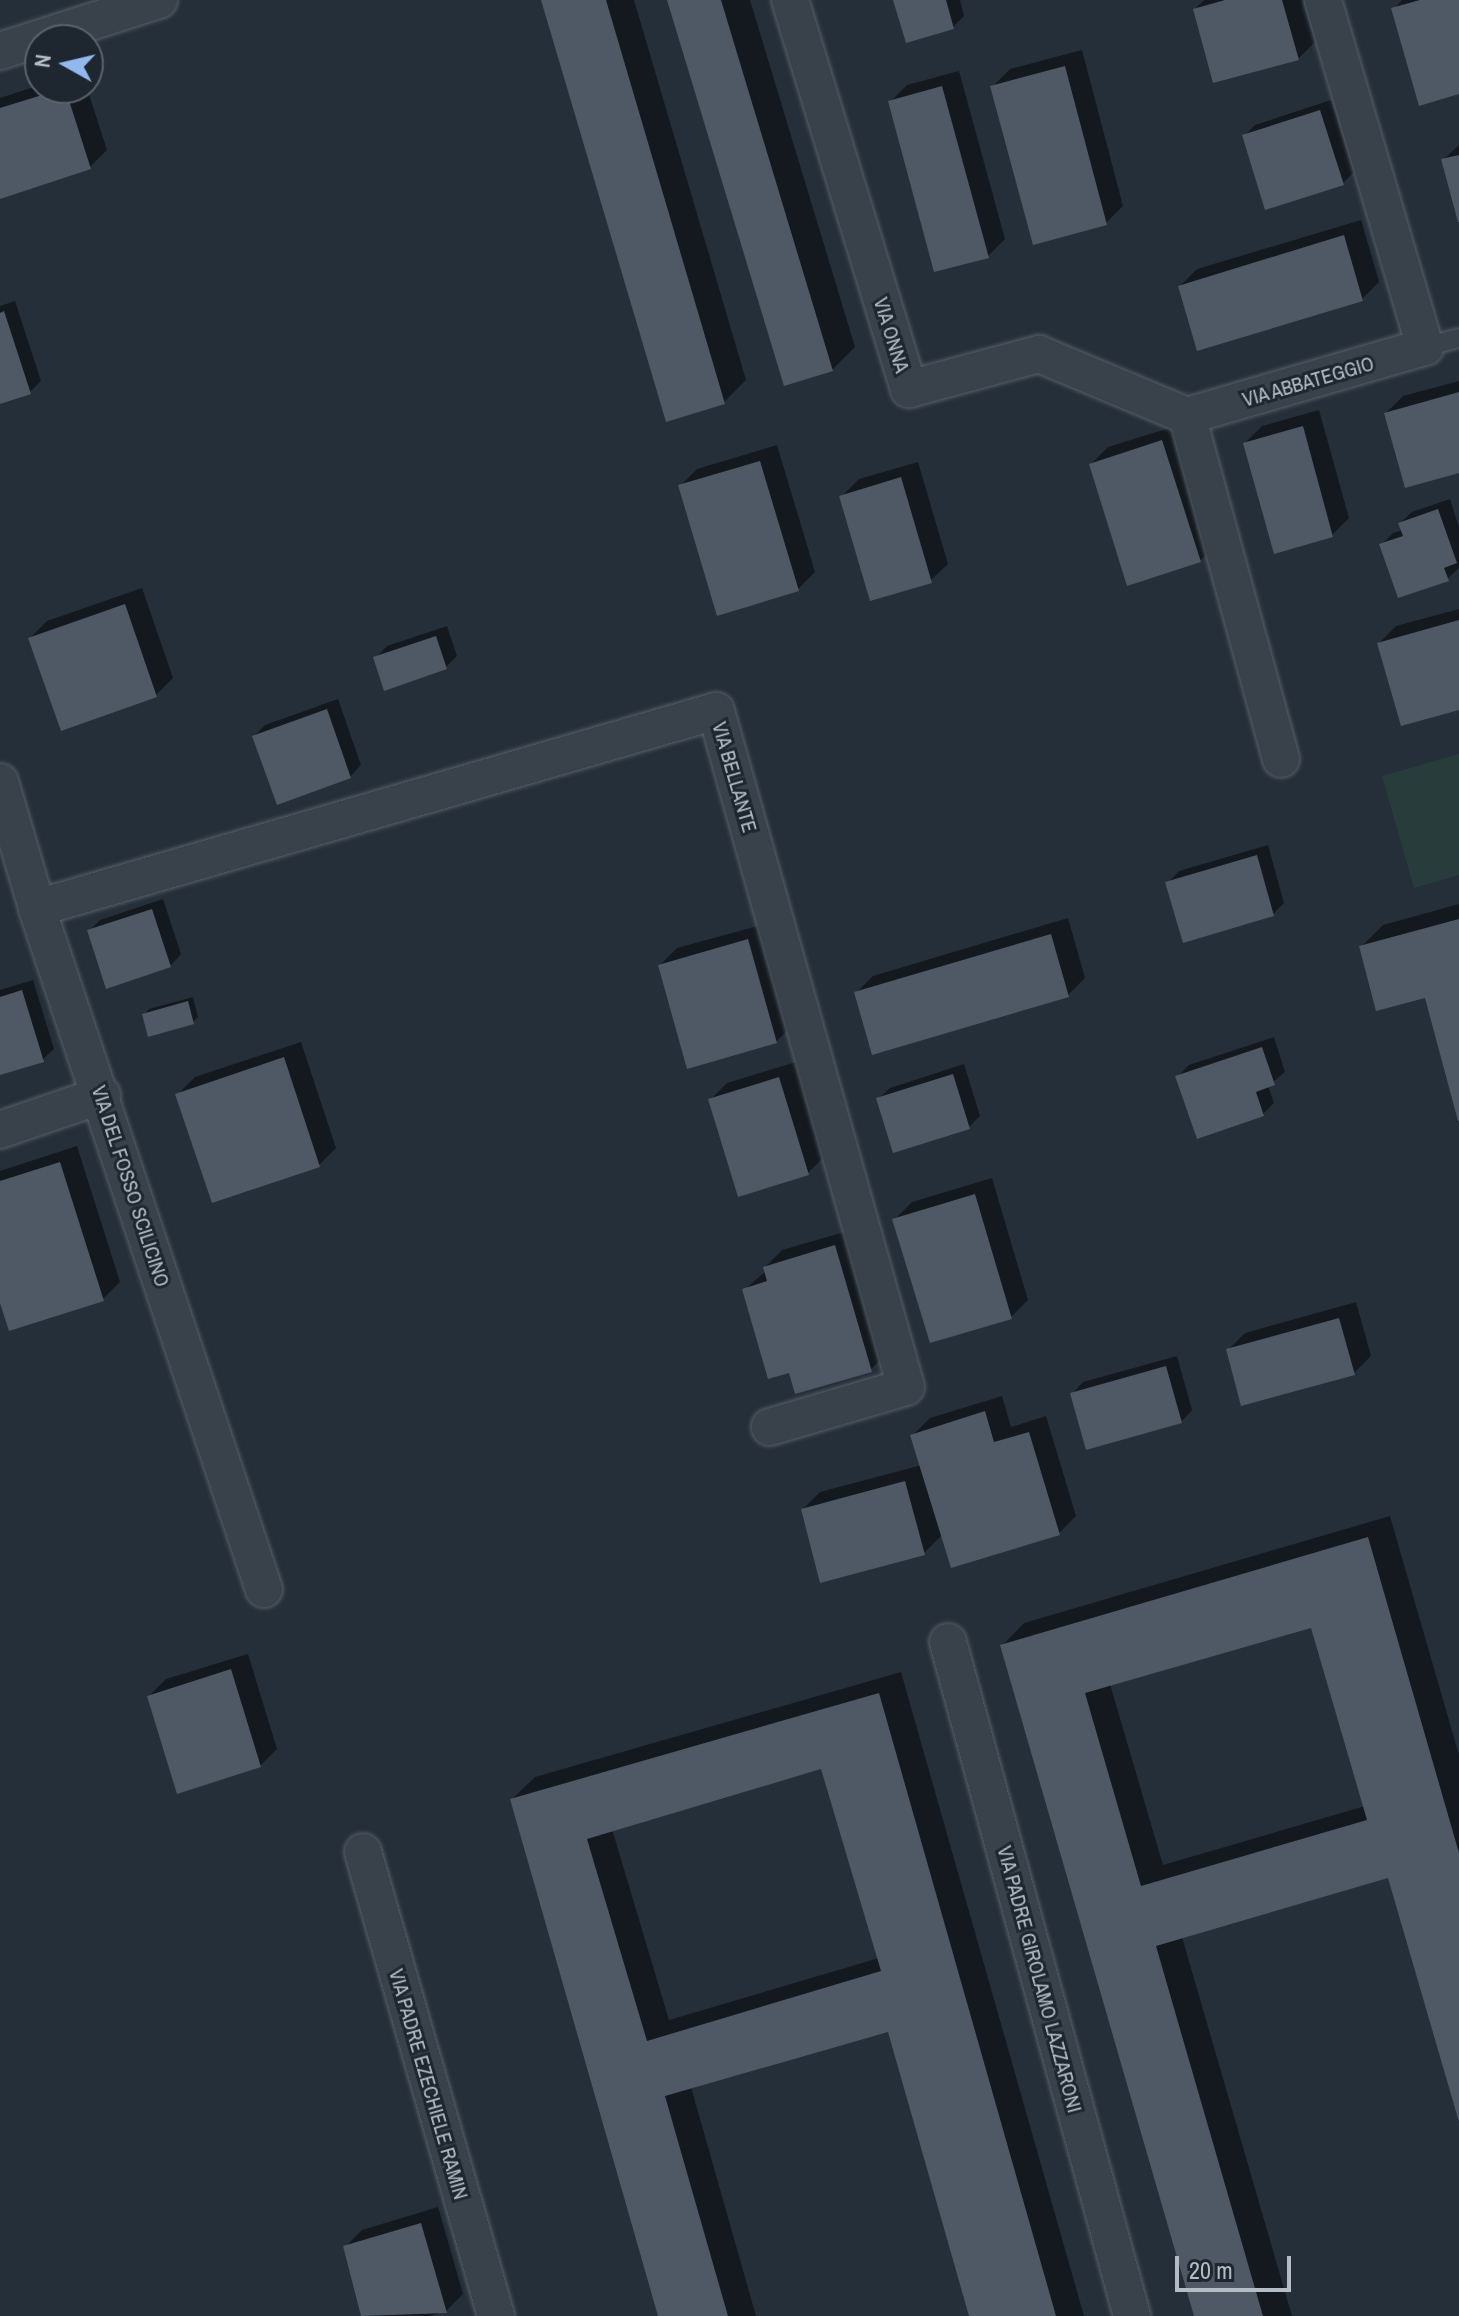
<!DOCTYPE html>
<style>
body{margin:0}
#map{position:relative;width:1459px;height:2316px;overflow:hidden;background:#252f3a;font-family:"Archivo Narrow",sans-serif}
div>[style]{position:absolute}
.green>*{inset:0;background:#283c3c}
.shadow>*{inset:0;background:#0007}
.building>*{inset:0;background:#4e5965}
.roads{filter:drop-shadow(0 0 2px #575f68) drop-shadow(0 0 2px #575f68)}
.lane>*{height:18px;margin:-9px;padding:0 9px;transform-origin:9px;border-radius:9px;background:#39414a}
.street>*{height:36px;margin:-18px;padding:0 18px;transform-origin:18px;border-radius:18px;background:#39414a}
span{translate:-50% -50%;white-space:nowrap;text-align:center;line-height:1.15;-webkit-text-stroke:6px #1e262f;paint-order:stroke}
.street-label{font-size:20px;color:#b4bcc6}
.north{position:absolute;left:24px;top:24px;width:80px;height:80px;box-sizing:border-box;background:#1e262f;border:2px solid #5a626b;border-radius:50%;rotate:278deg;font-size:22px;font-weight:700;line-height:32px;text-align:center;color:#b4bcc6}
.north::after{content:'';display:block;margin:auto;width:28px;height:36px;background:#91b9ee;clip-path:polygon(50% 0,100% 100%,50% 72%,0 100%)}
.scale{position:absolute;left:1175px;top:2256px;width:116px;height:36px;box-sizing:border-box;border:4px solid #b4bcc6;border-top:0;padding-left:10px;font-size:24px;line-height:28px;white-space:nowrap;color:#b4bcc6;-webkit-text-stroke:6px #1e262f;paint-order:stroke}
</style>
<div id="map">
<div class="green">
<div style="clip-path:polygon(1459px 754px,1459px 875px,1414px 888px,1382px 776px)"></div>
</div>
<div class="shadow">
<div style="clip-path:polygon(544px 0,634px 0,746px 380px,724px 402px)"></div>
<div style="clip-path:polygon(670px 0,750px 0,855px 347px,832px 370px)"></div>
<div style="clip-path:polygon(895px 0,960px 0,964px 16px,953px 27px)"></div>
<div style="clip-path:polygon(1204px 0,1303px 0,1315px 42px,1298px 59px,1195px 9px)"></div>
<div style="clip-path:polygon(1402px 0,1459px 0,1459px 92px,1394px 9px)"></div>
<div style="clip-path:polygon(1082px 50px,1123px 206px,1106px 223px,993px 86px,1010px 69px)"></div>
<div style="clip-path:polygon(959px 71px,1005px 239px,988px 256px,890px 102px,907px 85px)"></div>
<div style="clip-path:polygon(40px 85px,40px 88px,87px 88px,107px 150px,90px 167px,0 197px,0 98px)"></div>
<div style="clip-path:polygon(1331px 100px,1354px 172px,1343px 183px,1244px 136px,1255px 125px)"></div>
<div style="clip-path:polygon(1459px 145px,1459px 218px,1443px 160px)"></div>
<div style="clip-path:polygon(1361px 220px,1379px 282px,1362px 299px,1180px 286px,1197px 269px)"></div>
<div style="clip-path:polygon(15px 301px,41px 381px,30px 392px,0 401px,0 306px)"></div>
<div style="clip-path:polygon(1459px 381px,1459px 471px,1386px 413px,1403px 396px)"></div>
<div style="clip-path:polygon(1319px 410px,1349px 518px,1332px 535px,1245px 443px,1262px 426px)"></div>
<div style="clip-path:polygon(1179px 425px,1217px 544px,1200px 561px,1091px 464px,1108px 447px)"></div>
<div style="clip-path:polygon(777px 445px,815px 572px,798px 589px,680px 486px,697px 469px)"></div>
<div style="clip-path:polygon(918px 462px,948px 564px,930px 581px,842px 496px,859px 479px)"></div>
<div style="clip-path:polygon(1450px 499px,1459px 527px,1459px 568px,1447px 579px,1382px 544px,1393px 533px,1403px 530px,1400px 523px,1412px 512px)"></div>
<div style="clip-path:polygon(142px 588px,173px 678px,156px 695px,62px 728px,30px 638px,47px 621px)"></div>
<div style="clip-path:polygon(1459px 609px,1459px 708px,1379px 643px,1396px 626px)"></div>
<div style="clip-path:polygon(447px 626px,457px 656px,446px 667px,375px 658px,387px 646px)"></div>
<div style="clip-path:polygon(338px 699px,361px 765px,350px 777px,254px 736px,265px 725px)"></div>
<div style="clip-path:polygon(1268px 845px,1284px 903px,1273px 914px,1168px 883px,1179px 871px)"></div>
<div style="clip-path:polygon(163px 899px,181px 954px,170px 966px,89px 931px,100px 920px)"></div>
<div style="clip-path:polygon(1459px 904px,1459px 1117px,1427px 995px,1361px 947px,1383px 925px)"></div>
<div style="clip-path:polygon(1068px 918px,1085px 978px,1068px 995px,856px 993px,873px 976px)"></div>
<div style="clip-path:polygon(765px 924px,793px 1025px,776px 1042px,660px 965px,677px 948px)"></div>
<div style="clip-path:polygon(33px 980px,54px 1049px,42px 1060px,0 1073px,0 990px)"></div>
<div style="clip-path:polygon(193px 997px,198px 1017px,193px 1022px,144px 1015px,149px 1009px)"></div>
<div style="clip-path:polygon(1274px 1037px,1285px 1072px,1268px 1086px,1274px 1103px,1263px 1114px,1178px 1076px,1189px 1065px)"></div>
<div style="clip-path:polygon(301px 1042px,336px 1148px,319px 1165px,178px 1094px,195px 1077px)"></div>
<div style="clip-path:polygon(796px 1062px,825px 1156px,808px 1173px,710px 1100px,727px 1083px)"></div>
<div style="clip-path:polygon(964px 1064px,980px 1116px,969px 1127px,878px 1099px,890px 1088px)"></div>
<div style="clip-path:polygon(77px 1146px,120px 1282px,103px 1299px,0 1296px,0 1171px)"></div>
<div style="clip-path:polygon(992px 1178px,1028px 1300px,1011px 1317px,895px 1219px,912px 1202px)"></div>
<div style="clip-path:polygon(851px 1230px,888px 1353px,870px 1370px,791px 1371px,744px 1290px,766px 1271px,765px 1267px,782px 1250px)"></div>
<div style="clip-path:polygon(1356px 1302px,1371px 1356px,1354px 1373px,1228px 1350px,1245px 1333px)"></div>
<div style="clip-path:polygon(1177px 1356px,1192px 1410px,1181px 1422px,1072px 1394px,1083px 1382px)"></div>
<div style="clip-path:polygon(1002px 1396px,1011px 1427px,1046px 1416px,1076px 1516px,1059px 1533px,943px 1534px,924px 1553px,803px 1509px,820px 1492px,922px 1465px,913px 1435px,930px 1418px)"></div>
<div style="clip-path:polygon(evenodd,1390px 1516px,1459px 1755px,1459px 2118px,1389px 1876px,1182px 1937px,1292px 2316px,1196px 2316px,1002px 1646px,1024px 1623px,1390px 1516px,1313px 1625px,1365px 1806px,1163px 1865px,1110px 1684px,1313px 1625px)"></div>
<div style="clip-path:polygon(248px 1654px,277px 1749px,260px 1766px,149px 1696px,166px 1679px)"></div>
<div style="clip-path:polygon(evenodd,901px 1672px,1084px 2316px,971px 2316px,889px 2029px,691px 2087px,756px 2316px,660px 2316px,512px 1799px,535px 1777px,901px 1672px,822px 1766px,879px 1958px,669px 2020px,612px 1829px,822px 1766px)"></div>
<div style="clip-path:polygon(438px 2207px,463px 2294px,446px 2311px,430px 2316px,363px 2316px,345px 2247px,362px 2230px)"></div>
</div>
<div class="building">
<div style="clip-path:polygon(541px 0,606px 0,725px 404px,666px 422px)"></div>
<div style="clip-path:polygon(667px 0,721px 0,833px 371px,784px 386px)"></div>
<div style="clip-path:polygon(893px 0,946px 0,954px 29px,906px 43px)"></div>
<div style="clip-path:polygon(1225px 0,1282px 0,1299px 60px,1213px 83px,1193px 9px)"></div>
<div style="clip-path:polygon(1420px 0,1459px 0,1459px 94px,1419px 106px,1391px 8px)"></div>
<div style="clip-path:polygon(1065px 66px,1107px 225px,1033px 245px,990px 86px)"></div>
<div style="clip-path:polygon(942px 86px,989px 258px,934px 272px,888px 101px)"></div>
<div style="clip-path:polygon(65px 88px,91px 169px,0 199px,0 108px)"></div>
<div style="clip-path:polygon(1320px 110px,1344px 185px,1265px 210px,1242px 135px)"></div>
<div style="clip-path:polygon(1459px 155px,1459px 222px,1458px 222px,1441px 159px)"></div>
<div style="clip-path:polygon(1344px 235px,1363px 301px,1197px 351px,1178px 286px)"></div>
<div style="clip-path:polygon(4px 311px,31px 394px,0 404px,0 313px)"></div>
<div style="clip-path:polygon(1459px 392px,1459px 473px,1405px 488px,1384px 413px)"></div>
<div style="clip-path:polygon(1303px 426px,1333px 537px,1274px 554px,1243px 443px)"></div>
<div style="clip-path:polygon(1162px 440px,1201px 562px,1127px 586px,1089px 464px)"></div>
<div style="clip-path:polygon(760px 461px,799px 591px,717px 616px,678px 485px)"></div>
<div style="clip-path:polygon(901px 477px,932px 583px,870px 601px,839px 496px)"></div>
<div style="clip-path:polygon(1438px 509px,1457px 563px,1444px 568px,1449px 581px,1398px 598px,1379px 544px,1403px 536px,1398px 523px)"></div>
<div style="clip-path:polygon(125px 604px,157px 697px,61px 731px,28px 638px)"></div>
<div style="clip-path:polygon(1459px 620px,1459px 710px,1401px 726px,1377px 643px)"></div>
<div style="clip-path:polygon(436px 636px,447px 669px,384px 691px,373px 657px)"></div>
<div style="clip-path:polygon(327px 709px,351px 778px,277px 805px,252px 736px)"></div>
<div style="clip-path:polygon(1257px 855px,1274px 916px,1183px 943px,1165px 882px)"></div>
<div style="clip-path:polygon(152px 909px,171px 967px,106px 989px,87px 930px)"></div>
<div style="clip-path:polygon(1459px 919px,1459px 1121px,1458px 1121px,1425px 998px,1376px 1011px,1359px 946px)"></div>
<div style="clip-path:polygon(1051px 934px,1069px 997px,872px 1055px,854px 992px)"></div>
<div style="clip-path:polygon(748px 939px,777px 1043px,687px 1069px,658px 965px)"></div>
<div style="clip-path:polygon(22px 990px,44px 1062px,0 1075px,0 997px)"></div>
<div style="clip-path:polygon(188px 1001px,194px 1024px,148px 1037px,142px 1014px)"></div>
<div style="clip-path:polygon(1262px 1047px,1275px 1085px,1256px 1092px,1264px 1116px,1197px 1139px,1175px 1076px)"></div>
<div style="clip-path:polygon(284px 1057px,320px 1167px,212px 1203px,175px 1094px)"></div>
<div style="clip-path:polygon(953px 1074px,970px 1129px,893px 1153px,876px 1098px)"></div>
<div style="clip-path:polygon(779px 1077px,809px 1175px,738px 1197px,708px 1099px)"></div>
<div style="clip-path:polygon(60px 1162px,104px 1301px,9px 1331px,0 1303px,0 1181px)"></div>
<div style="clip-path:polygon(975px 1194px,1012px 1319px,930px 1343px,892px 1219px)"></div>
<div style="clip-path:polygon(835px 1245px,872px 1372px,795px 1394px,789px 1373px,768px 1379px,742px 1289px,767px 1281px,763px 1267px)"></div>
<div style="clip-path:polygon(1339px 1318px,1355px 1375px,1241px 1406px,1226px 1349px)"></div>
<div style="clip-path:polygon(1166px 1366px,1182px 1423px,1086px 1450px,1070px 1393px)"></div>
<div style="clip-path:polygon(985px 1411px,994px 1442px,1029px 1432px,1060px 1535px,951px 1568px,910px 1435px)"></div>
<div style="clip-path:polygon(905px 1481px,925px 1555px,820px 1583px,801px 1509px)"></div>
<div style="clip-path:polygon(evenodd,1368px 1537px,1459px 1853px,1459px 2122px,1388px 1878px,1156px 1946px,1263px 2316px,1194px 2316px,1000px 1645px,1368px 1537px,1311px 1628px,1367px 1820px,1141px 1886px,1085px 1693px,1311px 1628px)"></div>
<div style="clip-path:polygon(231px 1669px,261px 1767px,177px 1794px,147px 1696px)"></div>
<div style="clip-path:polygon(evenodd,879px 1693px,1056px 2316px,969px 2316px,888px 2032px,665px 2096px,728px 2316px,658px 2316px,510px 1799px,879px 1693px,821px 1769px,881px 1971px,647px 2041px,587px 1839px,821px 1769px)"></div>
<div style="clip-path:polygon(421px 2223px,447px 2313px,361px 2316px,343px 2246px)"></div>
</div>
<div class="roads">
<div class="lane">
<div style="left:1425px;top:347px;width:35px;rotate:-15deg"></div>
</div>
<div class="street">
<div style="left:790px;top:0;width:407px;rotate:73deg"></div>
<div style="left:909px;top:389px;width:135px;rotate:-15.1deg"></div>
<div style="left:1039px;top:354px;width:160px;rotate:22.7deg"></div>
<div style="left:0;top:51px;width:167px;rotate:-17.8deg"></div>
<div style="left:1281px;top:759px;width:356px;rotate:-105.3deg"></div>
<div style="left:1187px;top:416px;width:248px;rotate:-16.2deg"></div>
<div style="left:1425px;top:347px;width:362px;rotate:-106.4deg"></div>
<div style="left:0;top:782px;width:131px;rotate:73.6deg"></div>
<div style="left:37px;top:908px;width:718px;rotate:71.57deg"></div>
<div style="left:37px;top:908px;width:707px;rotate:-16.18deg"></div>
<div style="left:716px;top:711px;width:702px;rotate:74.3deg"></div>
<div style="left:906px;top:1387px;width:142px;rotate:163.6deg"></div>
<div style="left:0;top:1130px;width:108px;rotate:-18.9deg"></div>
<div style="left:948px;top:1642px;width:699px;rotate:74.73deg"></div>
<div style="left:363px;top:1852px;width:483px;rotate:74deg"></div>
</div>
</div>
<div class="street-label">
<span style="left:892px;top:335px;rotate:73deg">VIA ONNA</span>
<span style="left:1308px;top:381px;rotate:-16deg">VIA ABBATEGGIO</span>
<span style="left:735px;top:777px;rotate:74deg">VIA BELLANTE</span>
<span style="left:131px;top:1186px;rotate:72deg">VIA DEL FOSSO SCILICINO</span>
<span style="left:1040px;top:1979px;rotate:75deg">VIA PADRE GIROLAMO LAZZARONI</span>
<span style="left:429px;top:2084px;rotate:74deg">VIA PADRE EZECHIELE RAMIN</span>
</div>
<div class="north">N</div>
<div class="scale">20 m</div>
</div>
